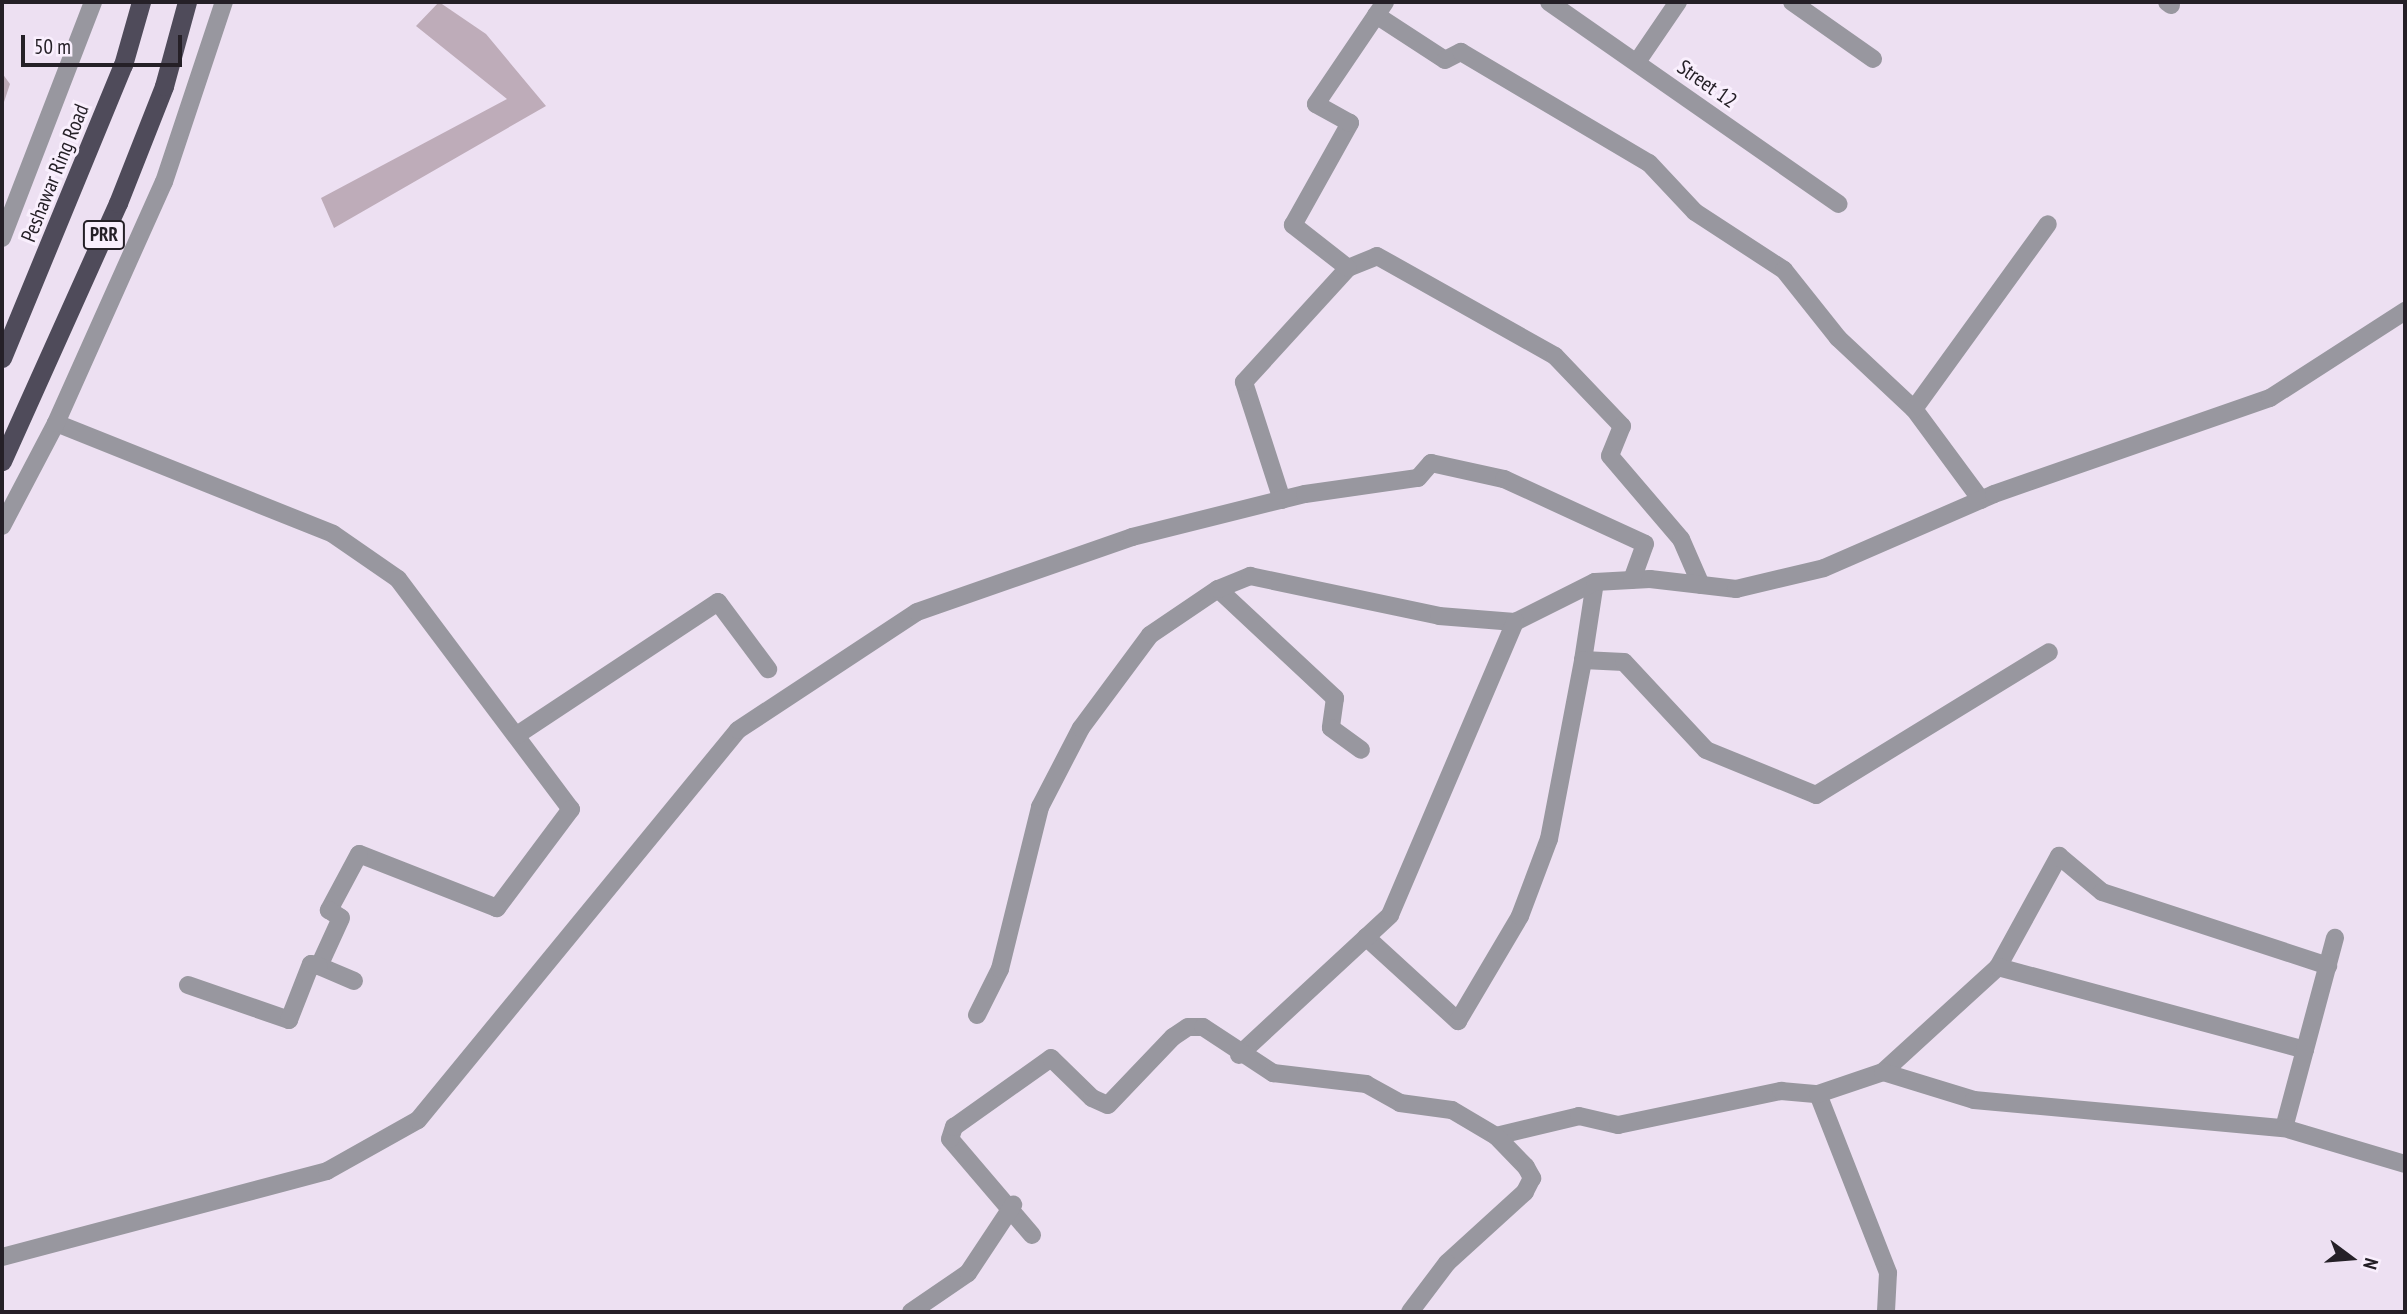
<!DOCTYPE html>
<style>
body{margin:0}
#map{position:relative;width:2407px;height:1314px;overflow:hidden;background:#ede0f2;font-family:"PT Sans Narrow",sans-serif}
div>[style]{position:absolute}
.building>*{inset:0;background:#beacb9}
.minor>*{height:18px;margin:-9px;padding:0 9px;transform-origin:9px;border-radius:9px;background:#98979f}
.tertiary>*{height:18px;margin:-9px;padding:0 9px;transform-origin:9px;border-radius:9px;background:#98979f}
.trunk>*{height:19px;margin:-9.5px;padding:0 9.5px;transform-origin:9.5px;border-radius:9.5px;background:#4f4b5a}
span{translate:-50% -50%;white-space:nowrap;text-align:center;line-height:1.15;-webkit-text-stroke:6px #f9effd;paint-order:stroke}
.shield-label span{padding:2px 5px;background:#f9effd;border:2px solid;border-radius:5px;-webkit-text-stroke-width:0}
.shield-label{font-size:19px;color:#252027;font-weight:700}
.street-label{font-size:21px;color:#252027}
.frame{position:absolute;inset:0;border:4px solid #252027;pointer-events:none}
.north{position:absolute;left:2316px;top:1223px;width:70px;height:70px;-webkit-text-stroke:5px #f9effd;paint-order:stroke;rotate:106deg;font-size:19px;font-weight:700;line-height:28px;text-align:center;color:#252027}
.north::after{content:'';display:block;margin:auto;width:24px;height:32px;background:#252027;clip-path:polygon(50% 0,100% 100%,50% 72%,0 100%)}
.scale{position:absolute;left:21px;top:35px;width:161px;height:32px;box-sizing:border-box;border:4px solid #252027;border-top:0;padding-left:9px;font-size:21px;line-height:24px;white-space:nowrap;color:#252027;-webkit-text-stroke:5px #f9effd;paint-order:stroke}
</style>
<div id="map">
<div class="building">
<div style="clip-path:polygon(439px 2px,486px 34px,546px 106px,334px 228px,321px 198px,507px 99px,416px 26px)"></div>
<div style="clip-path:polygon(2px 73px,10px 84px,2px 108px)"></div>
</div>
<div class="minor">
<div style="left:1549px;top:2px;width:353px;rotate:34.9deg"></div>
<div style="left:1792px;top:2px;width:99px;rotate:35.1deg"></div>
<div style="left:2167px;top:2px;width:5px;rotate:37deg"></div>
<div style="left:1376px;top:15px;width:82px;rotate:33.1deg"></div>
<div style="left:1445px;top:60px;width:18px;rotate:-27deg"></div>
<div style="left:1461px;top:52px;width:218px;rotate:30.6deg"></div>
<div style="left:1649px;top:163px;width:67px;rotate:46.8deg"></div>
<div style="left:1695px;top:212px;width:106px;rotate:33.1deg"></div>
<div style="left:1784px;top:270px;width:87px;rotate:51.5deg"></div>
<div style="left:1838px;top:338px;width:104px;rotate:43.1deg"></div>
<div style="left:1914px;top:409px;width:113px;rotate:53.6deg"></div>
<div style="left:1637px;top:62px;width:73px;rotate:-55.7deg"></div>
<div style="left:1348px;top:268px;width:31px;rotate:-22deg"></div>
<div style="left:1377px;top:256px;width:204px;rotate:29.3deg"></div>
<div style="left:1555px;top:356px;width:97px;rotate:46.3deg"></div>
<div style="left:1622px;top:426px;width:32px;rotate:112deg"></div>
<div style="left:1610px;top:456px;width:109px;rotate:49.5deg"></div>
<div style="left:1681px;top:539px;width:50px;rotate:66.5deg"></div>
<div style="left:1914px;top:409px;width:228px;rotate:-54.1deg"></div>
<div style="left:56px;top:423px;width:298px;rotate:21.8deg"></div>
<div style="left:333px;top:534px;width:79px;rotate:34.7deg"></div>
<div style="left:398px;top:579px;width:288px;rotate:53.1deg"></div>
<div style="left:571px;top:809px;width:124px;rotate:126.8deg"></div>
<div style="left:497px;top:908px;width:148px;rotate:-158.6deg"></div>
<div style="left:359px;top:854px;width:64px;rotate:118.2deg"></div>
<div style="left:329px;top:910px;width:14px;rotate:34deg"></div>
<div style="left:341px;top:918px;width:53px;rotate:114.6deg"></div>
<div style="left:319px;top:966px;width:38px;rotate:23deg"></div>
<div style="left:1282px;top:500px;width:124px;rotate:-107.9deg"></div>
<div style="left:1244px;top:382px;width:154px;rotate:-47.6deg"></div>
<div style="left:1348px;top:268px;width:70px;rotate:-142deg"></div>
<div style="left:1293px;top:225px;width:117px;rotate:-60.8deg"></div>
<div style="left:1350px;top:123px;width:39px;rotate:-151deg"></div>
<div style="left:1316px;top:104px;width:123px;rotate:-55.9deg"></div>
<div style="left:1595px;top:582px;width:79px;rotate:98.7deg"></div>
<div style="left:1583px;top:660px;width:41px;rotate:2.8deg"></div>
<div style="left:1624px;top:662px;width:120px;rotate:47deg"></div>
<div style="left:1706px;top:750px;width:119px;rotate:22.2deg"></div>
<div style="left:1816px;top:795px;width:273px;rotate:-31.5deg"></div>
<div style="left:1218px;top:589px;width:160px;rotate:43deg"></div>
<div style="left:1335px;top:698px;width:30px;rotate:98deg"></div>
<div style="left:1331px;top:728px;width:37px;rotate:36deg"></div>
<div style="left:517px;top:735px;width:241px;rotate:-33.5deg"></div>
<div style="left:718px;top:602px;width:84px;rotate:53.3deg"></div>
<div style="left:1366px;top:937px;width:125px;rotate:42.4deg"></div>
<div style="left:1458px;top:1021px;width:122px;rotate:-59.4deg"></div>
<div style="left:1520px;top:916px;width:82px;rotate:-69.4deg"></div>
<div style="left:1549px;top:839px;width:182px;rotate:-79.2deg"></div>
<div style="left:1998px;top:967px;width:127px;rotate:-61.2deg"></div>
<div style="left:2059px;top:856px;width:56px;rotate:39.9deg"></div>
<div style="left:2102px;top:892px;width:238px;rotate:18.1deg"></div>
<div style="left:188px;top:985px;width:107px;rotate:19.1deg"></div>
<div style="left:289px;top:1020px;width:60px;rotate:-68.6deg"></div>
<div style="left:311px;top:964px;width:8px;rotate:14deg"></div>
<div style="left:977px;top:1015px;width:51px;rotate:-63.4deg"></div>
<div style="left:1000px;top:969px;width:167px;rotate:-76.1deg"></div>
<div style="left:1040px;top:807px;width:89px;rotate:-62.6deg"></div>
<div style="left:1081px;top:728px;width:116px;rotate:-53.4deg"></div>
<div style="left:1150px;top:635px;width:82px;rotate:-34.1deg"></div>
<div style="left:1218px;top:589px;width:35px;rotate:-22deg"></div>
<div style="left:1250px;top:576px;width:193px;rotate:11.9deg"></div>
<div style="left:1439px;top:616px;width:76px;rotate:4.5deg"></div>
<div style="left:1515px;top:622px;width:89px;rotate:-26.6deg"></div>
<div style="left:1595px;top:582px;width:55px;rotate:-3.1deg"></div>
<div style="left:1650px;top:579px;width:87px;rotate:6.6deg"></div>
<div style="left:1736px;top:589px;width:90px;rotate:-13.4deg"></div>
<div style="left:1824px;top:568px;width:185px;rotate:-23.5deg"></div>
<div style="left:1994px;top:494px;width:292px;rotate:-19.2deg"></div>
<div style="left:2270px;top:398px;width:161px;rotate:-32.8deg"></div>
<div style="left:1239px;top:1055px;width:206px;rotate:-42.8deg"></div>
<div style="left:1390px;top:915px;width:319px;rotate:-66.9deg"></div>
<div style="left:1883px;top:1072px;width:156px;rotate:-42.4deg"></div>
<div style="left:1998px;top:967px;width:318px;rotate:15.1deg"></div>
<div style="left:1818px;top:1094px;width:192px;rotate:68.6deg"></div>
<div style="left:1888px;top:1273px;width:39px;rotate:93deg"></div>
<div style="left:2284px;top:1128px;width:197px;rotate:-75deg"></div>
<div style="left:1496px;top:1136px;width:85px;rotate:-13.5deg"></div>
<div style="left:1579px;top:1116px;width:40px;rotate:13deg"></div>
<div style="left:1618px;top:1125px;width:167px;rotate:-11.8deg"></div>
<div style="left:1781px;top:1091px;width:37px;rotate:5deg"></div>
<div style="left:1818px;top:1094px;width:69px;rotate:-18.7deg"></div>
<div style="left:1883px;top:1072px;width:95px;rotate:17.1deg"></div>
<div style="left:1974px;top:1100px;width:311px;rotate:5.2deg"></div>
<div style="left:2284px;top:1128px;width:126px;rotate:16.6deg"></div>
<div style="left:1032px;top:1235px;width:126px;rotate:-130.5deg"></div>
<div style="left:950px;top:1139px;width:13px;rotate:-72deg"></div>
<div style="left:954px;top:1127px;width:119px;rotate:-35.4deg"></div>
<div style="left:1051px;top:1058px;width:57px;rotate:44.3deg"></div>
<div style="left:1092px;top:1098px;width:17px;rotate:24deg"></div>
<div style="left:1108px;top:1105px;width:94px;rotate:-46.3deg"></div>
<div style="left:1173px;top:1037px;width:18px;rotate:-34deg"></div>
<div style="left:1188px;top:1027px;width:15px"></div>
<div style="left:1203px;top:1027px;width:84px;rotate:33.3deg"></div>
<div style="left:1273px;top:1073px;width:94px;rotate:6.7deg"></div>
<div style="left:1366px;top:1084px;width:39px;rotate:29deg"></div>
<div style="left:1400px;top:1103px;width:52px;rotate:7.7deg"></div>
<div style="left:1452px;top:1110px;width:51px;rotate:30.6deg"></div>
<div style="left:1496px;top:1136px;width:43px;rotate:45.9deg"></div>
<div style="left:1526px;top:1167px;width:13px;rotate:61deg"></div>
<div style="left:1532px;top:1178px;width:16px;rotate:117deg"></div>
<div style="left:1525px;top:1192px;width:105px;rotate:137.7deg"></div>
<div style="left:1447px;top:1263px;width:61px;rotate:127.1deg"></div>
<div style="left:2px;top:1257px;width:336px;rotate:-14.8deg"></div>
<div style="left:327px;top:1171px;width:104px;rotate:-29.3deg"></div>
<div style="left:418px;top:1120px;width:504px;rotate:-50.63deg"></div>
<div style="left:738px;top:730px;width:214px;rotate:-33.4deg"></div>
<div style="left:917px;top:612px;width:228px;rotate:-19.2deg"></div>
<div style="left:1132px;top:537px;width:178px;rotate:-14deg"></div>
<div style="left:1305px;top:494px;width:114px;rotate:-8.1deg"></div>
<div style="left:1418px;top:478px;width:20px;rotate:-49deg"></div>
<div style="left:1431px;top:463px;width:75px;rotate:12.4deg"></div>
<div style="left:1504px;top:479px;width:155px;rotate:24.7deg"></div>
<div style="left:1645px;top:544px;width:38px;rotate:110deg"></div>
<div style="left:911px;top:1312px;width:69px;rotate:-34.4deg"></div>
<div style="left:968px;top:1273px;width:82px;rotate:-56.5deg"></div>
</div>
<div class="tertiary">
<div style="left:2px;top:238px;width:253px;rotate:-68.9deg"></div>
<div style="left:2px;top:526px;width:116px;rotate:-62.3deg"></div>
<div style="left:56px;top:423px;width:264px;rotate:-65.9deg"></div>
<div style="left:164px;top:182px;width:190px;rotate:-71.6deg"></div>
</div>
<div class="trunk">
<div style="left:2px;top:358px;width:317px;rotate:-67.6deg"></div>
<div style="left:123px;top:65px;width:66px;rotate:-74.1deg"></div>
<div style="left:2px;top:461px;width:283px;rotate:-65.8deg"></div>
<div style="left:118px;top:203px;width:126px;rotate:-68.5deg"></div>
<div style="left:164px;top:86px;width:87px;rotate:-74.7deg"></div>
</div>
<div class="shield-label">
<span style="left:104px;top:235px">PRR</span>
</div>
<div class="street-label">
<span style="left:1707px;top:84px;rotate:35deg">Street 12</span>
<span style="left:55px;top:173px;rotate:-68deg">Peshawar Ring Road</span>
</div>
<div class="frame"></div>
<div class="north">N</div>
<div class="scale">50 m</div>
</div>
